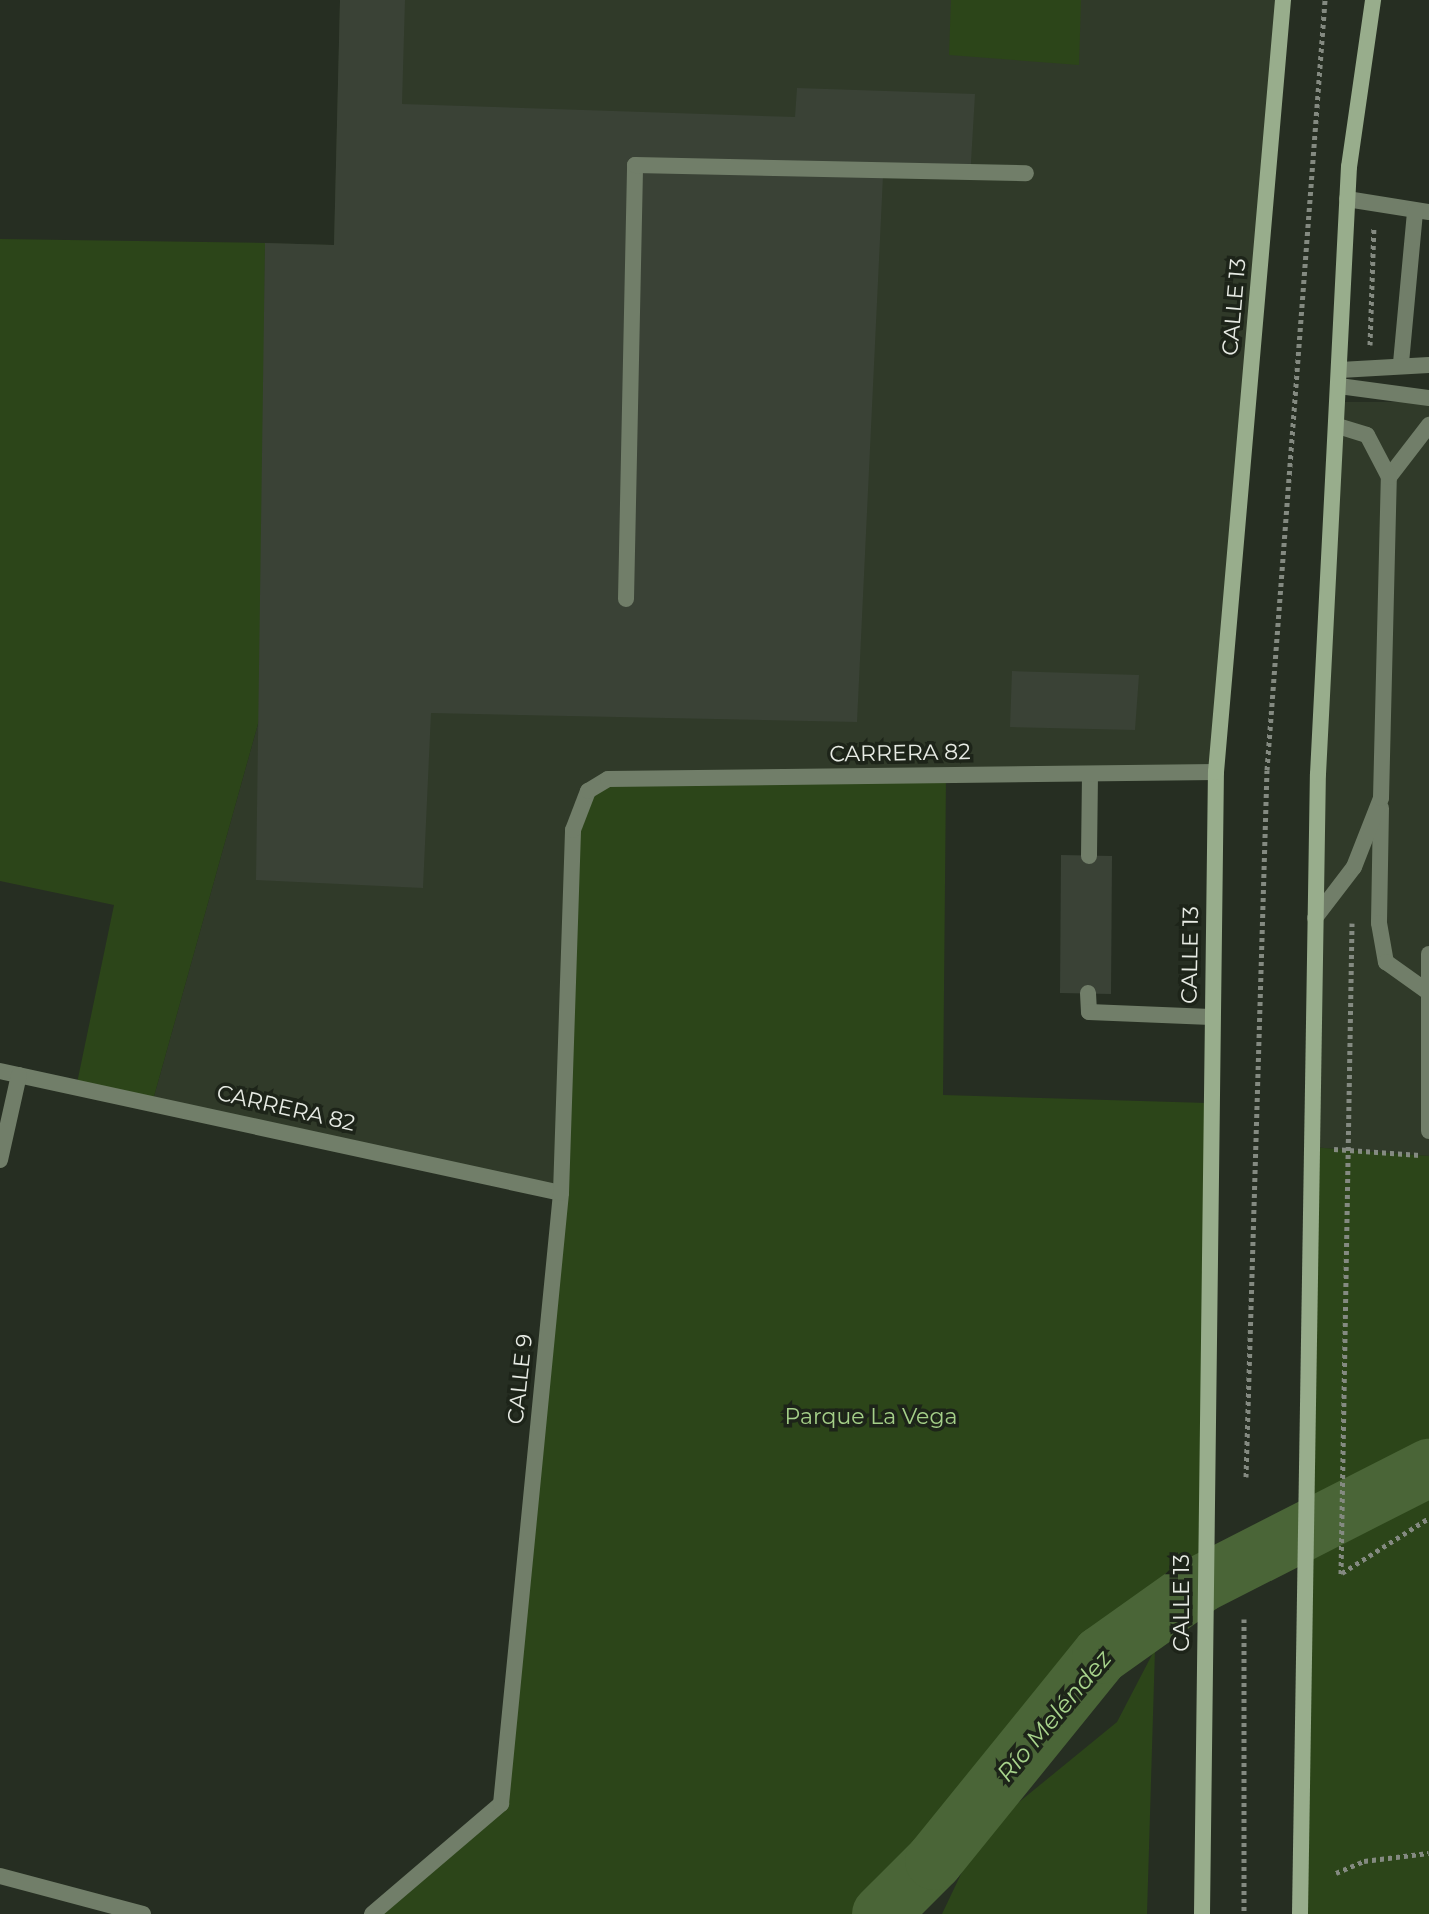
<!DOCTYPE html>
<meta charset="utf-8">
<style>
body{margin:0}
#map{position:relative;width:1429px;height:1914px;overflow:hidden;background:#262e22;font-family:Montserrat,sans-serif}
div>[style]{position:absolute}
.built>*{inset:0;background:#303a29}
.green>*{inset:0;background:#2c4519}
.river>*{height:58px;margin:-29px;padding:0 29px;transform-origin:29px;border-radius:29px;background:#4a6537}
.building>*{inset:0;background:#3a4236}
.path>*{height:5px;margin-top:-2.5px;transform-origin:0;background:repeating-linear-gradient(90deg,#848a81 0 4px,transparent 0 8px)}
.service>*{height:16px;margin:-8px;padding:0 8px;transform-origin:8px;border-radius:8px;background:#717e69}
.minor>*{height:16px;margin:-8px;padding:0 8px;transform-origin:8px;border-radius:8px;background:#717e69}
.secondary>*{height:16px;margin:-8px;padding:0 8px;transform-origin:8px;border-radius:8px;background:#98ad8c}
span{translate:-50% -50%;white-space:nowrap;text-align:center;line-height:1.15;-webkit-text-stroke:7px #1d2419;paint-order:stroke}
.street-label{font-size:22px;color:#e7ebe4}
.park-label{font-size:22px;color:#a4cf88}
.water-label{font-size:24px;color:#a8d48c;font-style:italic}
</style>
<div id="map">
<div class="built">
<div style="clip-path:polygon(340px 0,1283px 0,1216px 772px,608px 779px,561px 1193px,153px 1100px,263px 706px,265px 243px,334px 245px)"></div>
<div style="clip-path:polygon(1338px 402px,1429px 402px,1429px 1156px,1311px 1147px)"></div>
</div>
<div class="green">
<div style="clip-path:polygon(951px 0,1081px 0,1079px 65px,949px 55px)"></div>
<div style="clip-path:polygon(0 239px,265px 243px,263px 706px,153px 1100px,76px 1088px,114px 905px,0 881px)"></div>
<div style="clip-path:polygon(946px 775px,943px 1095px,1207px 1103px,1201px 1584px,1101px 1655px,934px 1861px,881px 1914px,372px 1914px,501px 1804px,561px 1193px,577px 809px,608px 779px)"></div>
<div style="clip-path:polygon(1311px 1147px,1429px 1156px,1429px 1914px,1300px 1914px)"></div>
<div style="clip-path:polygon(1155px 1649px,1147px 1914px,942px 1914px,980px 1834px,1117px 1722px)"></div>
</div>
<div class="river">
<div style="left:881px;top:1914px;width:75px;rotate:-45deg"></div>
<div style="left:934px;top:1861px;width:265px;rotate:-51deg"></div>
<div style="left:1101px;top:1655px;width:123px;rotate:-35.4deg"></div>
<div style="left:1201px;top:1584px;width:256px;rotate:-27deg"></div>
</div>
<div class="building">
<div style="clip-path:polygon(340px 0,405px 0,402px 104px,795px 117px,797px 88px,975px 94px,970px 179px,883px 176px,857px 722px,431px 713px,423px 888px,256px 880px,265px 243px,334px 245px)"></div>
<div style="clip-path:polygon(1012px 671px,1139px 675px,1135px 730px,1010px 727px)"></div>
<div style="clip-path:polygon(1061px 855px,1112px 856px,1111px 994px,1060px 993px)"></div>
</div>
<div class="path">
<div style="left:1370px;top:345px;width:118px;rotate:-88.1deg"></div>
<div style="left:1334px;top:1149px;width:86px;rotate:4deg"></div>
<div style="left:1246px;top:1477px;width:707px;rotate:-88.3deg"></div>
<div style="left:1267px;top:770px;width:772px;rotate:-85.69deg"></div>
<div style="left:1342px;top:1573px;width:103px;rotate:-32.3deg"></div>
<div style="left:1341px;top:1574px;width:651px;rotate:-89.03deg"></div>
<div style="left:1244px;top:1619px;width:295px;rotate:90deg"></div>
<div style="left:1336px;top:1873px;width:30px;rotate:-23deg"></div>
<div style="left:1364px;top:1861px;width:65px;rotate:-7deg"></div>
</div>
<div class="service">
<div style="left:1347px;top:199px;width:83px;rotate:9deg"></div>
<div style="left:1401px;top:363px;width:153px;rotate:-84.7deg"></div>
<div style="left:1340px;top:370px;width:89px;rotate:-3.2deg"></div>
<div style="left:1339px;top:386px;width:91px;rotate:7.6deg"></div>
<div style="left:1389px;top:477px;width:66px;rotate:-52.4deg"></div>
<div style="left:626px;top:599px;width:434px;rotate:-88.8deg"></div>
<div style="left:635px;top:165px;width:391px;rotate:1.2deg"></div>
<div style="left:1381px;top:808px;width:115px;rotate:91deg"></div>
<div style="left:1379px;top:923px;width:40px;rotate:80deg"></div>
<div style="left:1386px;top:962px;width:52px;rotate:35.5deg"></div>
<div style="left:1089px;top:856px;width:82px;rotate:-89.3deg"></div>
<div style="left:1315px;top:918px;width:64px;rotate:-52.6deg"></div>
<div style="left:1354px;top:867px;width:74px;rotate:-68.6deg"></div>
<div style="left:1381px;top:798px;width:321px;rotate:-88.6deg"></div>
<div style="left:1389px;top:477px;width:47px;rotate:-117.6deg"></div>
<div style="left:1367px;top:435px;width:31px;rotate:-163deg"></div>
<div style="left:1429px;top:954px;width:177px;rotate:90deg"></div>
<div style="left:1088px;top:993px;width:19px;rotate:87deg"></div>
<div style="left:1089px;top:1012px;width:122px;rotate:2.3deg"></div>
</div>
<div class="minor">
<div style="left:0;top:1071px;width:574px;rotate:12.27deg"></div>
<div style="left:0;top:1160px;width:87px;rotate:-77.4deg"></div>
<div style="left:0;top:1876px;width:148px;rotate:14.9deg"></div>
<div style="left:372px;top:1914px;width:170px;rotate:-40.5deg"></div>
<div style="left:501px;top:1804px;width:614px;rotate:-84.39deg"></div>
<div style="left:561px;top:1193px;width:363px;rotate:-88.1deg"></div>
<div style="left:573px;top:830px;width:42px;rotate:-69deg"></div>
<div style="left:588px;top:791px;width:23px;rotate:-31deg"></div>
<div style="left:608px;top:779px;width:608px;rotate:-0.66deg"></div>
</div>
<div class="secondary">
<div style="left:1202px;top:1914px;width:1142px;rotate:-89.3deg"></div>
<div style="left:1216px;top:772px;width:775px;rotate:-85.04deg"></div>
<div style="left:1300px;top:1914px;width:1140px;rotate:-89.1deg"></div>
<div style="left:1318px;top:774px;width:608px;rotate:-87.08deg"></div>
<div style="left:1349px;top:167px;width:169px;rotate:-81.8deg"></div>
</div>
<div class="street-label">
<span style="left:1234px;top:307px;rotate:-85deg">CALLE 13</span>
<span style="left:900px;top:753px;rotate:-1deg">CARRERA 82</span>
<span style="left:1190px;top:955px;rotate:-89deg">CALLE 13</span>
<span style="left:286px;top:1108px;rotate:13deg">CARRERA 82</span>
<span style="left:520px;top:1379px;rotate:-84deg">CALLE 9</span>
<span style="left:1182px;top:1603px;rotate:-90deg">CALLE 13</span>
</div>
<div class="park-label">
<span style="left:871px;top:1417px">Parque La Vega</span>
</div>
<div class="water-label">
<span style="left:1054px;top:1716px;rotate:-50deg">Río Meléndez</span>
</div>
</div>
